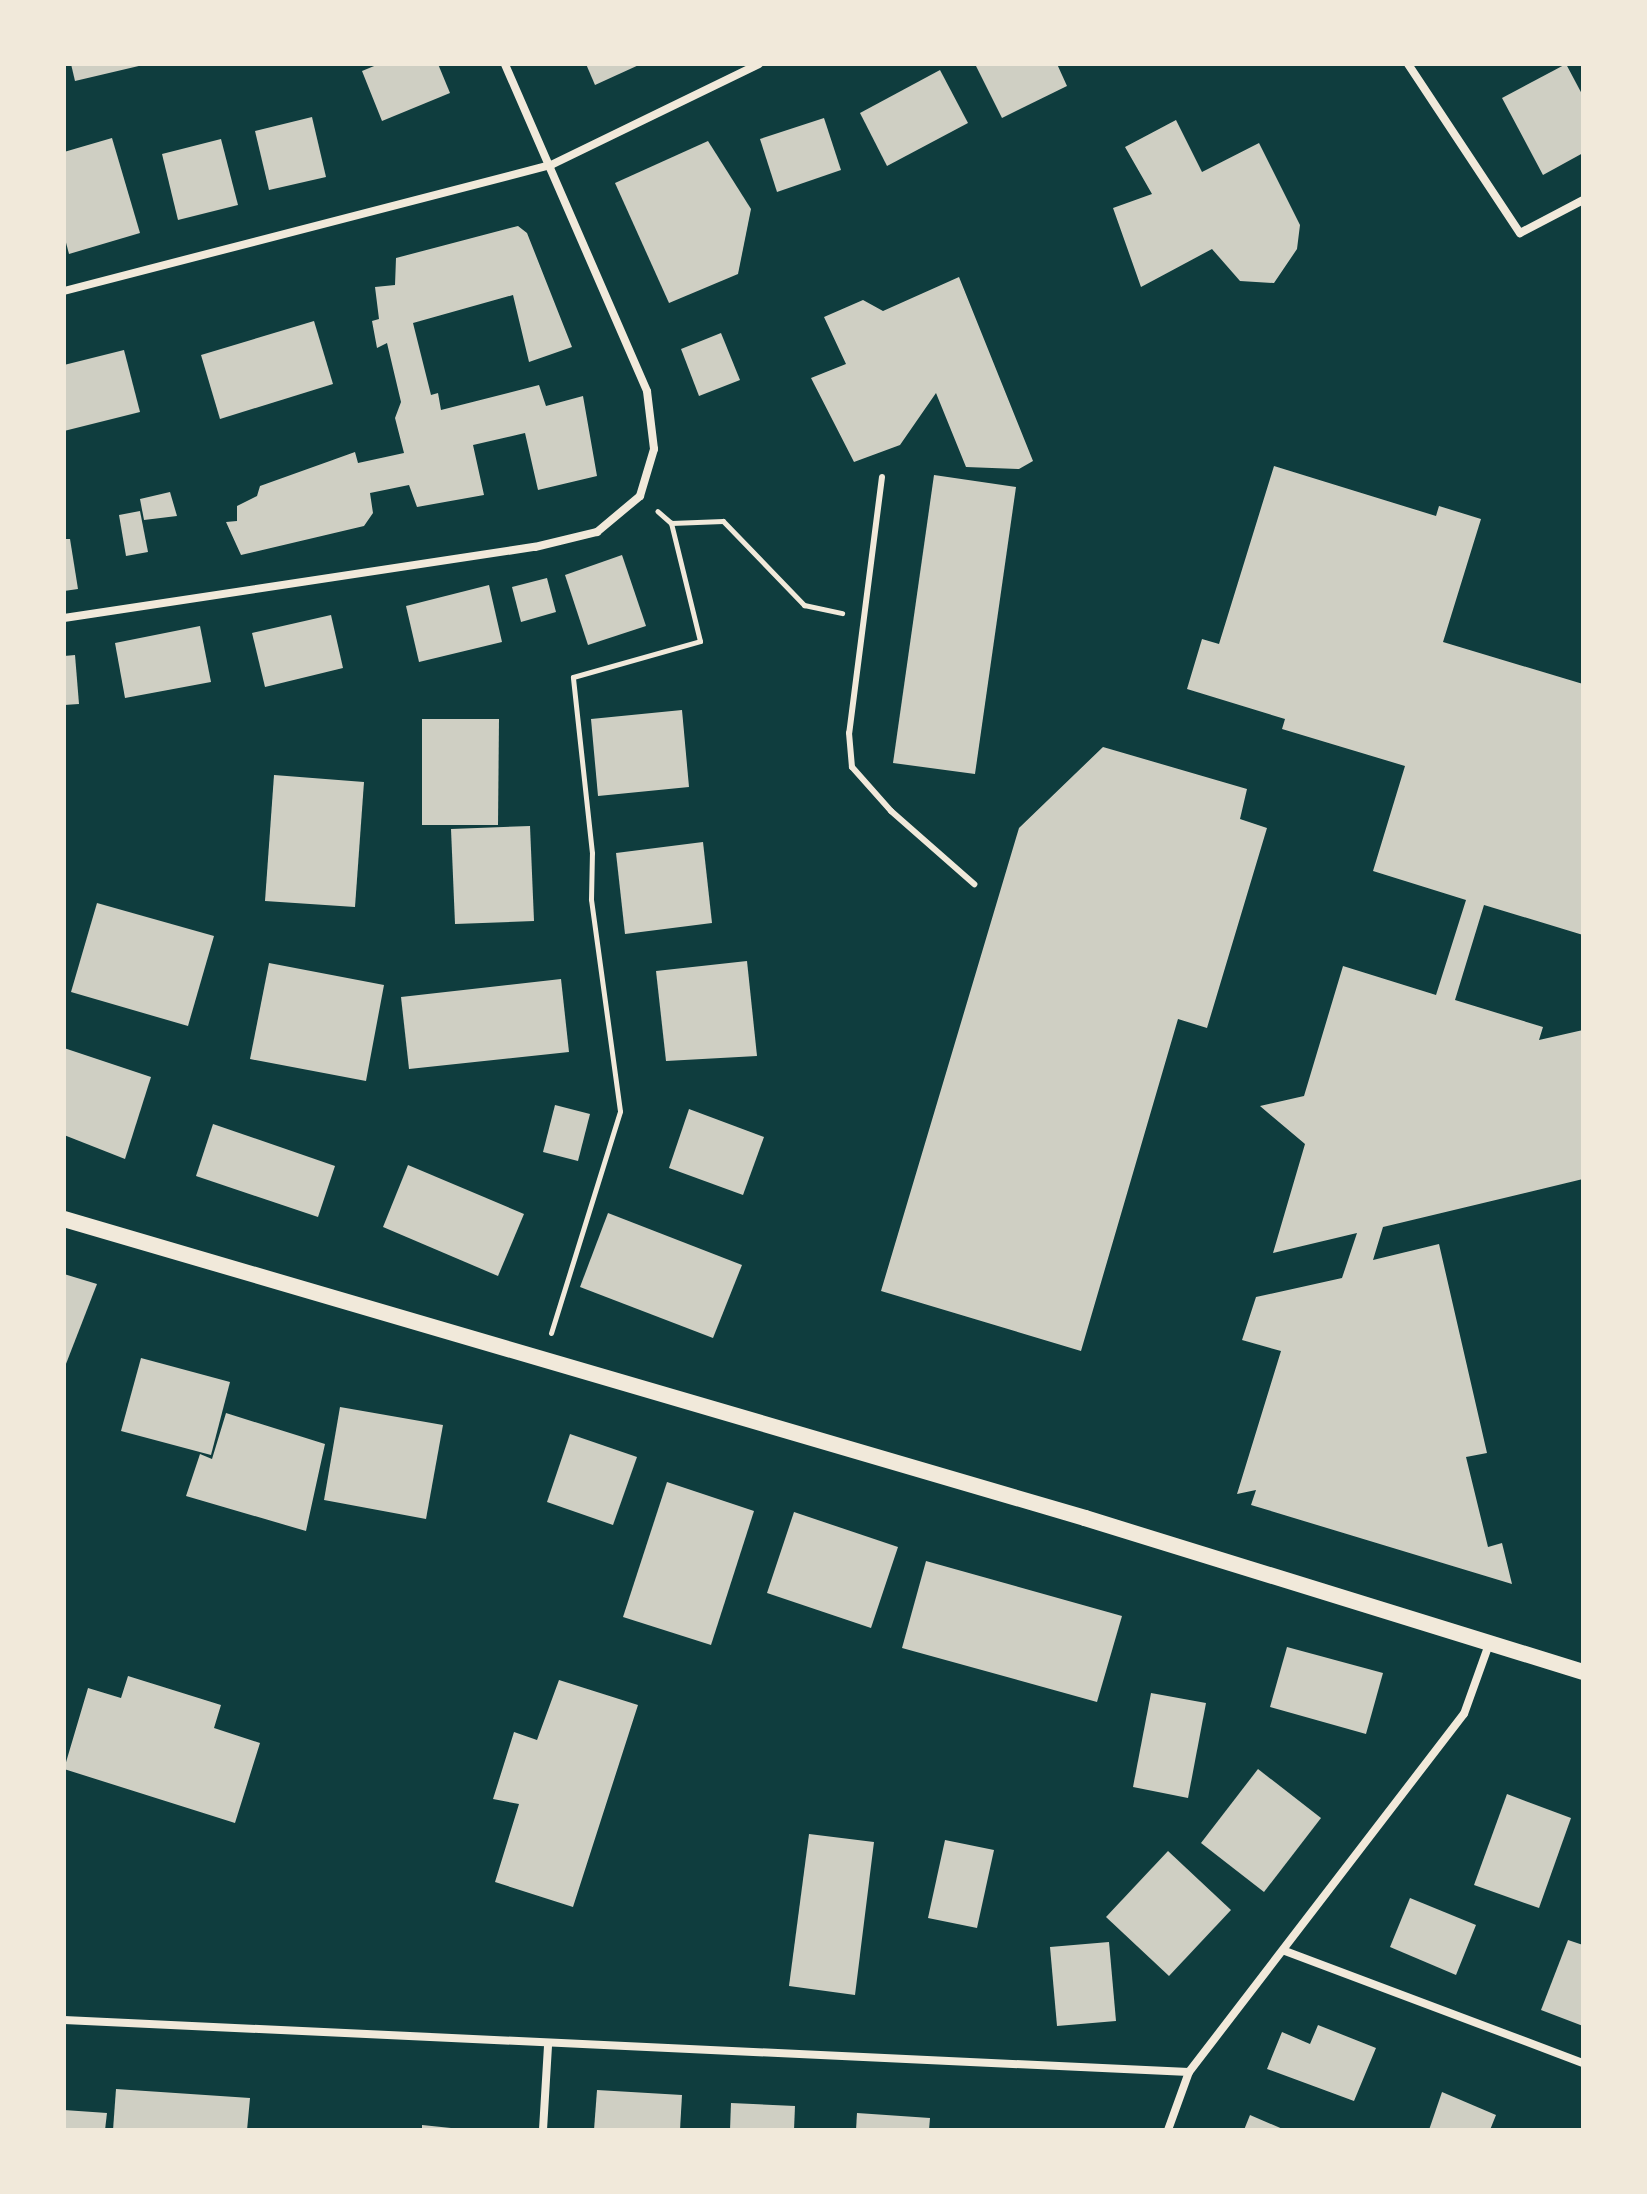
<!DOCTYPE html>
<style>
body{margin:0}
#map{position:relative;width:1647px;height:2194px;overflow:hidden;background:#0f3d3e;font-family:"PT Serif",serif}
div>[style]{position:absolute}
.building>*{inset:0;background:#cfcfc3}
.path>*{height:5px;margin:-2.5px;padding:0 2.5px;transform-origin:2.5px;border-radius:2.5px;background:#f1e9da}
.service>*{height:6px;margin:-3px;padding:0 3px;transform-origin:3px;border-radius:3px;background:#f1e9da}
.minor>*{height:8px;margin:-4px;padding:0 4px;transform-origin:4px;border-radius:4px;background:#f1e9da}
.secondary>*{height:16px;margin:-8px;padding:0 8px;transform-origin:8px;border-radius:8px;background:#f1e9da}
span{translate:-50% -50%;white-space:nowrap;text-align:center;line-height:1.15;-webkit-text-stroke:6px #f1e9da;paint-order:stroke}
.frame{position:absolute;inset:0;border:66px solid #f1e9da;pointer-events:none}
</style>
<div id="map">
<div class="building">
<div style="clip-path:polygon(71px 64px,143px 64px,143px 65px,75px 81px)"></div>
<div style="clip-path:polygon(379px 64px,438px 64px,450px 93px,382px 121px,362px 71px)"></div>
<div style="clip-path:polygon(586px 64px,641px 64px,595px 85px)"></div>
<div style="clip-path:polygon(975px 64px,1057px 64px,1067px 86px,1002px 118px)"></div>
<div style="clip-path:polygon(1566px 64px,1583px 96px,1583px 153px,1543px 175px,1502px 98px)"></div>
<div style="clip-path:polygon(940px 70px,968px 123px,887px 166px,860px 113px)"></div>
<div style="clip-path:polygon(312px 117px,326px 177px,269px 190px,255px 131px)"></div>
<div style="clip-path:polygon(824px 118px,841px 170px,777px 192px,760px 139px)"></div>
<div style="clip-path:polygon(1176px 120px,1202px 172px,1259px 143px,1300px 225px,1297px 249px,1274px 283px,1240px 281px,1212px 249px,1141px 287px,1113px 208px,1152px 194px,1125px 147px)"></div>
<div style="clip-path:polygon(112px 138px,140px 233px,69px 254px,64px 235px,64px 152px)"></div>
<div style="clip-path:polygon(221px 139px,238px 205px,178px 220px,162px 154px)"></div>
<div style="clip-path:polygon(708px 141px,751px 209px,738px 274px,669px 303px,615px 183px)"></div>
<div style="clip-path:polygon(518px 226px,527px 233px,572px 347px,529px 362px,513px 295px,413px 323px,431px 395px,438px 393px,441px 410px,539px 385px,546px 406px,583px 396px,597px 476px,538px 490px,525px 433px,473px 445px,484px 495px,417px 507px,409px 485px,370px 493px,373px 513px,364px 526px,241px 555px,226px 522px,237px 521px,237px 506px,257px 496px,260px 486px,355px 452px,358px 463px,404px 453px,395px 418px,401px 402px,387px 343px,377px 348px,372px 321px,379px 319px,375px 287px,395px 285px,396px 258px)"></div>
<div style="clip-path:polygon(959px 277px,1033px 461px,1019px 469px,966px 467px,936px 393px,900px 445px,854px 462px,811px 378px,846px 364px,824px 317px,863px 300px,883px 311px)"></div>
<div style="clip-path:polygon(314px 321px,333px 384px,220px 419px,201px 355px)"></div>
<div style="clip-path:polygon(721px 333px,740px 380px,699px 396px,681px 349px)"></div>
<div style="clip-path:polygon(124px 350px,140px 412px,64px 431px,64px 365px)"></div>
<div style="clip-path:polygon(1274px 466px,1436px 516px,1439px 506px,1481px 519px,1443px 642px,1583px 684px,1583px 935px,1484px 905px,1455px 1000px,1543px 1027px,1539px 1040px,1583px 1030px,1583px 1179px,1383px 1227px,1373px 1260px,1439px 1244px,1487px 1453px,1466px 1457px,1488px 1547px,1502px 1543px,1512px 1584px,1251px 1505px,1256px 1490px,1237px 1494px,1281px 1351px,1242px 1340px,1256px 1297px,1342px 1278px,1357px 1233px,1273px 1253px,1305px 1144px,1260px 1106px,1304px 1096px,1343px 966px,1436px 995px,1466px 900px,1373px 871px,1405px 766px,1282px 729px,1285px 719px,1187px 689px,1202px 639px,1219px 644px)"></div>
<div style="clip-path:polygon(934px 475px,1016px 487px,975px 774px,893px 763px)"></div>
<div style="clip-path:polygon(170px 492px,177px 516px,144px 520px,140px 499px)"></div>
<div style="clip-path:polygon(140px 511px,148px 552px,126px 556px,119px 515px)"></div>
<div style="clip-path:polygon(64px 539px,70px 539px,78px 589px,64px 591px)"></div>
<div style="clip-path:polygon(622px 555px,646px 626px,588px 645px,565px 575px)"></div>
<div style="clip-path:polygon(547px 578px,556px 612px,521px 622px,512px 587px)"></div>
<div style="clip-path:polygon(489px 585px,502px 642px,419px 662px,406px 606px)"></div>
<div style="clip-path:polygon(331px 615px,343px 668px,265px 687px,252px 633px)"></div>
<div style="clip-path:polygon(200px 626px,211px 682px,125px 698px,115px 643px)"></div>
<div style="clip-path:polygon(75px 655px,79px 704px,64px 705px,64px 656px)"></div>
<div style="clip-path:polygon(682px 710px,689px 787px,598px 796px,591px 719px)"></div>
<div style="clip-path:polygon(422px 719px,499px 719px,498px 825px,422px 825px)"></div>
<div style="clip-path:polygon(1103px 747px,1247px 789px,1240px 819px,1267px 828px,1207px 1028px,1178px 1019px,1081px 1351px,881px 1291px,1019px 828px)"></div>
<div style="clip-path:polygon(274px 775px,364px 782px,355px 907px,265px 901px)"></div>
<div style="clip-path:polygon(530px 826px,534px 921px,455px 924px,451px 829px)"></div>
<div style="clip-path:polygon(703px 842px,712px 923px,625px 934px,616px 853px)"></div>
<div style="clip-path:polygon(97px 903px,214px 936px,188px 1026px,71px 992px)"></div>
<div style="clip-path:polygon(747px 961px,757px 1056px,666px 1061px,656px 971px)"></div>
<div style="clip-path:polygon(269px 963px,384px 985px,366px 1081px,250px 1059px)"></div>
<div style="clip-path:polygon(561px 979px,569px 1052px,409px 1069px,401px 997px)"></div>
<div style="clip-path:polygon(64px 1048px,151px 1077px,125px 1159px,64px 1135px)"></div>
<div style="clip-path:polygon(555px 1105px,590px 1114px,578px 1161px,543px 1152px)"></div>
<div style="clip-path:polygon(689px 1109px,764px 1137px,743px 1195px,669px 1168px)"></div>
<div style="clip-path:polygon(213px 1124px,335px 1166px,318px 1217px,196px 1176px)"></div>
<div style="clip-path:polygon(408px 1165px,524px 1214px,498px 1276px,383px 1227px)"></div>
<div style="clip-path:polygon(608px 1213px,742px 1265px,713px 1338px,580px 1287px)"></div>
<div style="clip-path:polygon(64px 1274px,97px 1284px,64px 1369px)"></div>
<div style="clip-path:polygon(141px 1358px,230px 1382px,211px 1455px,121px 1431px)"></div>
<div style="clip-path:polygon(340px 1407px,443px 1425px,426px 1519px,324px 1500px)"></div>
<div style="clip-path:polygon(226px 1413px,325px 1444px,306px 1531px,186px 1496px,200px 1454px,212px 1459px)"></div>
<div style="clip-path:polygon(570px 1434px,637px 1457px,613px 1525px,547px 1502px)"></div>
<div style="clip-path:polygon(667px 1482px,754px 1511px,711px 1645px,623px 1617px)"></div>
<div style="clip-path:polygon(794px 1512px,898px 1547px,871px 1628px,767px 1593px)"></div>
<div style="clip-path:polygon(926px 1561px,1122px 1616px,1097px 1702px,902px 1648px)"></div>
<div style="clip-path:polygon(1287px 1647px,1383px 1673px,1366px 1734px,1270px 1707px)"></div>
<div style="clip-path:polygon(128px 1676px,221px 1705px,214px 1728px,260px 1743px,235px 1823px,64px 1769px,88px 1688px,121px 1698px)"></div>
<div style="clip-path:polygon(559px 1680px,638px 1705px,573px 1907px,495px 1882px,519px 1804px,493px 1799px,514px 1732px,537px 1740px)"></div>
<div style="clip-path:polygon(1151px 1693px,1206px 1703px,1188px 1798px,1133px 1787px)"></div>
<div style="clip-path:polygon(1258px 1769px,1321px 1818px,1264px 1892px,1201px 1843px)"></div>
<div style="clip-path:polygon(1507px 1794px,1571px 1818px,1539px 1908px,1474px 1885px)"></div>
<div style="clip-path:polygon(809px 1834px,874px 1842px,855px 1995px,789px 1986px)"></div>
<div style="clip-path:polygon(945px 1840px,994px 1850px,977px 1928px,928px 1918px)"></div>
<div style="clip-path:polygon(1168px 1851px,1231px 1910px,1169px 1976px,1106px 1917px)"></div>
<div style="clip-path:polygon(1410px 1898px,1476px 1925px,1456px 1975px,1390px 1947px)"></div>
<div style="clip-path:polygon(1568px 1940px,1583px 1945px,1583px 2026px,1541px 2010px)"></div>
<div style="clip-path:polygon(1109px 1942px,1116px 2021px,1057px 2026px,1050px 1947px)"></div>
<div style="clip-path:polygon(1318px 2025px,1376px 2048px,1354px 2101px,1267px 2069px,1282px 2032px,1310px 2044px)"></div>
<div style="clip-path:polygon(116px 2089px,250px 2098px,247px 2130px,113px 2130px)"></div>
<div style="clip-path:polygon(597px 2090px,682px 2095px,680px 2130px,594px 2130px)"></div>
<div style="clip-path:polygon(1442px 2092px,1496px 2115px,1490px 2130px,1429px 2130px)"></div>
<div style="clip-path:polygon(731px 2103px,795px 2106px,794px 2130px,730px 2130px)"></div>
<div style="clip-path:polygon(64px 2110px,107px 2113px,105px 2130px,64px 2130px)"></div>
<div style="clip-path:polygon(857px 2113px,930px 2118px,929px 2130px,856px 2130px)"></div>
<div style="clip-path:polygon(1250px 2115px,1285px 2130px,1244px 2130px)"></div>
<div style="clip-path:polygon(422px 2125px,451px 2128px,451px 2130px,422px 2130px)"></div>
</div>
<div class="path">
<div style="left:671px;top:523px;width:52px;rotate:-2.2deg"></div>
<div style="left:723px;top:521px;width:117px;rotate:46deg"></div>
<div style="left:804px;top:605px;width:39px;rotate:12deg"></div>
<div style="left:551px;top:1333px;width:232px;rotate:-72.7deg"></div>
<div style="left:620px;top:1111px;width:214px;rotate:-97.8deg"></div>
<div style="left:591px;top:899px;width:46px;rotate:-88.8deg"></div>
<div style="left:592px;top:853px;width:177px;rotate:-96.2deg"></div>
<div style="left:573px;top:677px;width:132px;rotate:-15.8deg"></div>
<div style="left:700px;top:641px;width:122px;rotate:-103.8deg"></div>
<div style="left:671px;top:523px;width:18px;rotate:-139deg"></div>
</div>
<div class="service">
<div style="left:882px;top:477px;width:258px;rotate:97.3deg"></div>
<div style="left:849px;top:733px;width:34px;rotate:85deg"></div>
<div style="left:852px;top:767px;width:59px;rotate:48.4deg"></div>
<div style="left:891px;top:811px;width:111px;rotate:41.3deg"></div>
</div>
<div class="minor">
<div style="left:1408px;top:64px;width:203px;rotate:56.5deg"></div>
<div style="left:1520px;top:233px;width:71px;rotate:-27.6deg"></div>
<div style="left:64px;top:291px;width:503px;rotate:-14.51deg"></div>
<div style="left:551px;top:165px;width:231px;rotate:-25.9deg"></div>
<div style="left:64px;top:618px;width:476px;rotate:-8.6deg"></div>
<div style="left:535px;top:547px;width:64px;rotate:-13.6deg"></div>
<div style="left:597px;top:532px;width:56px;rotate:-39.9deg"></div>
<div style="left:640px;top:496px;width:49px;rotate:-73.4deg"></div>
<div style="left:654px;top:449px;width:58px;rotate:-96.9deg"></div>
<div style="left:647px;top:391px;width:357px;rotate:-113.5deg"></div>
<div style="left:1285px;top:1951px;width:318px;rotate:20.6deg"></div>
<div style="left:64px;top:2020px;width:1126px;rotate:2.65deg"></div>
<div style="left:543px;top:2130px;width:85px;rotate:-86.6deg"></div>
<div style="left:1168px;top:2130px;width:62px;rotate:-70.1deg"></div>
<div style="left:1189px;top:2072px;width:451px;rotate:-52.5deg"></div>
<div style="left:1464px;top:1714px;width:74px;rotate:-70.3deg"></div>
</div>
<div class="secondary">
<div style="left:64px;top:1219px;width:1064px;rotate:16.32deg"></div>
<div style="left:1085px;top:1518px;width:521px;rotate:17.18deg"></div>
</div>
<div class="frame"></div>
</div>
